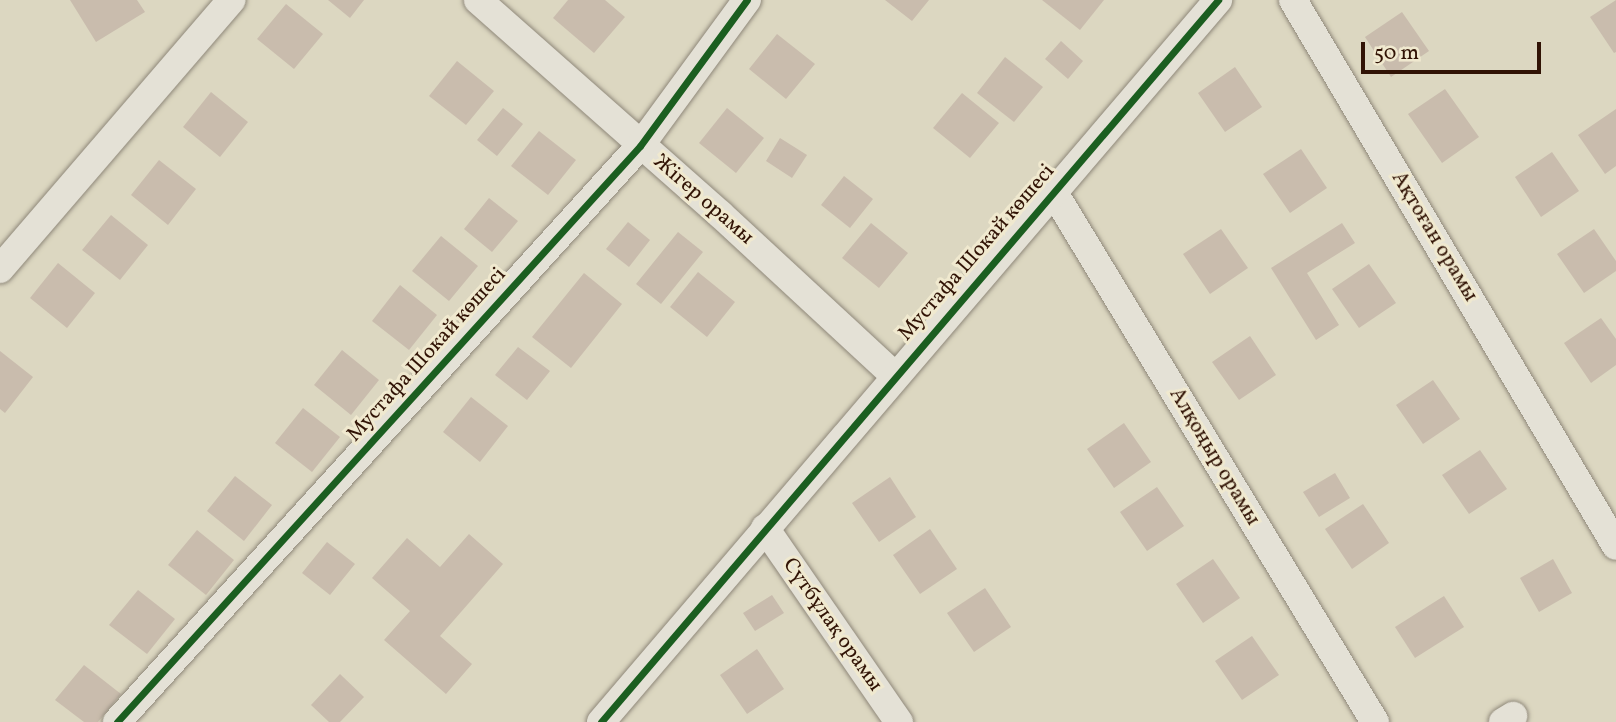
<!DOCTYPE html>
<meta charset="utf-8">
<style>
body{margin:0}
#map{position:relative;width:1616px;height:722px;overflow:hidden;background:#dcd7c1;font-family:Vollkorn,serif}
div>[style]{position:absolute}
.building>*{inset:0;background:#c9bcad}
.roads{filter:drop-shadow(0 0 2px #8f887a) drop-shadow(0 0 2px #8f887a)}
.minor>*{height:28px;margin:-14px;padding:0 14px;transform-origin:14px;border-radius:14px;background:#e4e1d6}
.cycleway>*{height:7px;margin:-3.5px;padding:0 3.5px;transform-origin:3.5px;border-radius:3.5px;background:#1b5e20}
span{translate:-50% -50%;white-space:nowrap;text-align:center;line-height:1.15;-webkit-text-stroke:6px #f0e9cf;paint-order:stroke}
.street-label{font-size:21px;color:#311305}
.scale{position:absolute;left:1361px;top:42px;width:180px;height:32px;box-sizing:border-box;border:4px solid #311305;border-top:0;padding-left:9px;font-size:21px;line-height:24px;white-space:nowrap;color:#311305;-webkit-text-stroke:5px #f0e9cf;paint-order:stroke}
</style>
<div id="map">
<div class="building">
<div style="clip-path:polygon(70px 0,137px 0,145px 12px,96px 42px)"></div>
<div style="clip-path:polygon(328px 0,364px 0,350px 18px)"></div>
<div style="clip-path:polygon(568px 0,605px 0,625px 17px,594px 53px,553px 18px)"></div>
<div style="clip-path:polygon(885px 0,929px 0,912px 21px)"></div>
<div style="clip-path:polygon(1042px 0,1104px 0,1080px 30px)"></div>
<div style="clip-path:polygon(1616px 0,1616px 52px,1614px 53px,1590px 17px)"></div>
<div style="clip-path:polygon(286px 4px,323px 34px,294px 69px,257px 39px)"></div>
<div style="clip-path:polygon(1402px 12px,1429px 51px,1391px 77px,1365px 37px)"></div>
<div style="clip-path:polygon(777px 34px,815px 64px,786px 99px,749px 69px)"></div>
<div style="clip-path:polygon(1061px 41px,1083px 61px,1068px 79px,1045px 59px)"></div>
<div style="clip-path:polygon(1005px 57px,1043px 87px,1014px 122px,977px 93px)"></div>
<div style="clip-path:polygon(457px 61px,494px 91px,466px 125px,429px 96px)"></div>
<div style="clip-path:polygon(1235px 67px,1262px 107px,1225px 132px,1198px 93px)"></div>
<div style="clip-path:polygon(1445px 89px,1479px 137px,1442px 163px,1408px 114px)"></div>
<div style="clip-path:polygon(211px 92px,248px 122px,220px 157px,183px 127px)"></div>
<div style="clip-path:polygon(962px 93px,999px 123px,970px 158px,933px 128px)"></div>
<div style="clip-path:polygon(503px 108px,523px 124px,497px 156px,477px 140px)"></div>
<div style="clip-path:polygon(727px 108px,764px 138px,736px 173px,699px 143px)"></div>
<div style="clip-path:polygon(1616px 109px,1616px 166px,1605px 174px,1578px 135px)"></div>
<div style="clip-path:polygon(539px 131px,576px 160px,548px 195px,511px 166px)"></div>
<div style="clip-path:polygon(780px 138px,807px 155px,792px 178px,766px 161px)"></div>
<div style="clip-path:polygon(1301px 149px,1327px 188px,1290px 213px,1263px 174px)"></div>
<div style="clip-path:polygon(1552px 152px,1579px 191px,1541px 217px,1515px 177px)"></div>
<div style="clip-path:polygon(159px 160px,196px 189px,168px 225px,131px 195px)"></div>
<div style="clip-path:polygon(844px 176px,873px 199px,850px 228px,821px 205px)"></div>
<div style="clip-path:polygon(489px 198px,518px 221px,492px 252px,464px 229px)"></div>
<div style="clip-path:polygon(111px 215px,148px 245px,120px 280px,82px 250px)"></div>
<div style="clip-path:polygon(628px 222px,650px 240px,629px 267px,606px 249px)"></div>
<div style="clip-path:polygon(871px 223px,908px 253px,879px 288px,842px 258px)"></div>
<div style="clip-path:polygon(1342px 223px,1355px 243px,1307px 273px,1339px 325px,1316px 340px,1271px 268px)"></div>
<div style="clip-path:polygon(1221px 229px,1248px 268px,1210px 294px,1183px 254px)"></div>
<div style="clip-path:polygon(1594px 229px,1616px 261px,1616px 271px,1584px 293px,1557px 254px)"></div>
<div style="clip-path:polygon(678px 232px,703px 252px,661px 304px,636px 284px)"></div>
<div style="clip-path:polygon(441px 236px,478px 266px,449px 301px,412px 271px)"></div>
<div style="clip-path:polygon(58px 263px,95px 293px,67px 328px,30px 298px)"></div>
<div style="clip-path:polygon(1369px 264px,1396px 303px,1359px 328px,1332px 289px)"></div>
<div style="clip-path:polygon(698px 272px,735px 302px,707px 337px,670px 307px)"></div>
<div style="clip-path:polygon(584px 273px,622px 304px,571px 368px,532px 337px)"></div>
<div style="clip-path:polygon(400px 285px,437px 315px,409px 350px,372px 321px)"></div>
<div style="clip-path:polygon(1601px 318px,1616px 339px,1616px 365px,1591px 383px,1564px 343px)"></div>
<div style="clip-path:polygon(1250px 336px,1276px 375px,1239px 400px,1212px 362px)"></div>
<div style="clip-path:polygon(518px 347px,550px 371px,527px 400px,495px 375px)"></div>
<div style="clip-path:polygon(342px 350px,379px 380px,351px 415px,314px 385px)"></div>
<div style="clip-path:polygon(0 351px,33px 377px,5px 413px,0 409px)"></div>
<div style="clip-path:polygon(1433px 380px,1460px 419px,1423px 444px,1396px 405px)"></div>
<div style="clip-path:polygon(471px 397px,508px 426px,480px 462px,443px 432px)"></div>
<div style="clip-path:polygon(303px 408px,340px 437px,312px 472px,275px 443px)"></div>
<div style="clip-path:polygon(1124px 423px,1151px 462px,1114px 488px,1087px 449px)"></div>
<div style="clip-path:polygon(1480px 450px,1507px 489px,1469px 514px,1442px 475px)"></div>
<div style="clip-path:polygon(1335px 473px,1350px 498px,1319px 517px,1303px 492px)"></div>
<div style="clip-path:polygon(235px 476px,272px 505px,244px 541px,207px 511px)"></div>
<div style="clip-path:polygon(890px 477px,916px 517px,879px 542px,852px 503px)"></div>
<div style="clip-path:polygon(1157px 487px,1184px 526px,1147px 551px,1120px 512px)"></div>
<div style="clip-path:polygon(1363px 504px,1389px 543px,1352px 569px,1325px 529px)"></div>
<div style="clip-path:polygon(930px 529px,957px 569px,920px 594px,893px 555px)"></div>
<div style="clip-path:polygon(197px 530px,234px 560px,206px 595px,168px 565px)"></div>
<div style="clip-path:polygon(469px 534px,503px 564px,440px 636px,472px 664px,446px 694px,384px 640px,410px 611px,372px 578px,407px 538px,440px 567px)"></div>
<div style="clip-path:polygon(327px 542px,355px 564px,330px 595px,302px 573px)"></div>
<div style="clip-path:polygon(1213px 559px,1240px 598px,1203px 623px,1176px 584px)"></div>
<div style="clip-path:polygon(1553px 559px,1572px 593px,1539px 612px,1520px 578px)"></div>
<div style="clip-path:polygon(985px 588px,1011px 627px,974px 652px,947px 613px)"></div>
<div style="clip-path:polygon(138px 590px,175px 619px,147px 654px,109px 625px)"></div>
<div style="clip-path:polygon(772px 595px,784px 613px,755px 631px,743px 613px)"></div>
<div style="clip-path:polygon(1444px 596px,1464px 627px,1415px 658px,1395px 627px)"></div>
<div style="clip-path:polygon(1252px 636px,1279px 675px,1242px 700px,1215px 661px)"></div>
<div style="clip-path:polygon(757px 649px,784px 689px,747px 714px,720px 675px)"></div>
<div style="clip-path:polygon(84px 665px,121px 694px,98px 722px,84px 722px,55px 700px)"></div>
<div style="clip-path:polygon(340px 674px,364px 697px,340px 722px,329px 722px,311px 705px)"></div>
</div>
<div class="roads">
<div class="minor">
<div style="left:478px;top:0;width:323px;rotate:41.5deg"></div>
<div style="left:720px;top:214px;width:237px;rotate:42.8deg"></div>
<div style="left:1293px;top:0;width:634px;rotate:59.39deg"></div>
<div style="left:1053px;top:191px;width:621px;rotate:58.77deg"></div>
<div style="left:0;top:269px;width:355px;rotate:-49.3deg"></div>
<div style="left:765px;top:528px;width:236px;rotate:55.4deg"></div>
<div style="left:117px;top:722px;width:778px;rotate:-47.76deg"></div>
<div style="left:640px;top:146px;width:181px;rotate:-53.8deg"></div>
<div style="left:601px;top:722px;width:950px;rotate:-49.48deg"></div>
<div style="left:1503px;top:722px;width:12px;rotate:-31deg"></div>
</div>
</div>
<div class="cycleway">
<div style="left:117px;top:722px;width:778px;rotate:-47.76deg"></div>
<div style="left:640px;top:146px;width:181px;rotate:-53.8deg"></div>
<div style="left:601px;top:722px;width:950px;rotate:-49.48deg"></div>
</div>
<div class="street-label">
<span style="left:703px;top:200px;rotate:41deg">Жігер орамы</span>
<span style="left:1434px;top:237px;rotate:59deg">Ақтоған орамы</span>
<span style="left:977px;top:253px;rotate:-49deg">Мустафа Шокай көшесі</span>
<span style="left:427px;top:355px;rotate:-48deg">Мустафа Шокай көшесі</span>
<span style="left:1214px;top:457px;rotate:59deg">Алқоңыр орамы</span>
<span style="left:832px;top:625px;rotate:55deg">Cүтбұлақ орамы</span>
</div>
<div class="scale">50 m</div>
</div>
